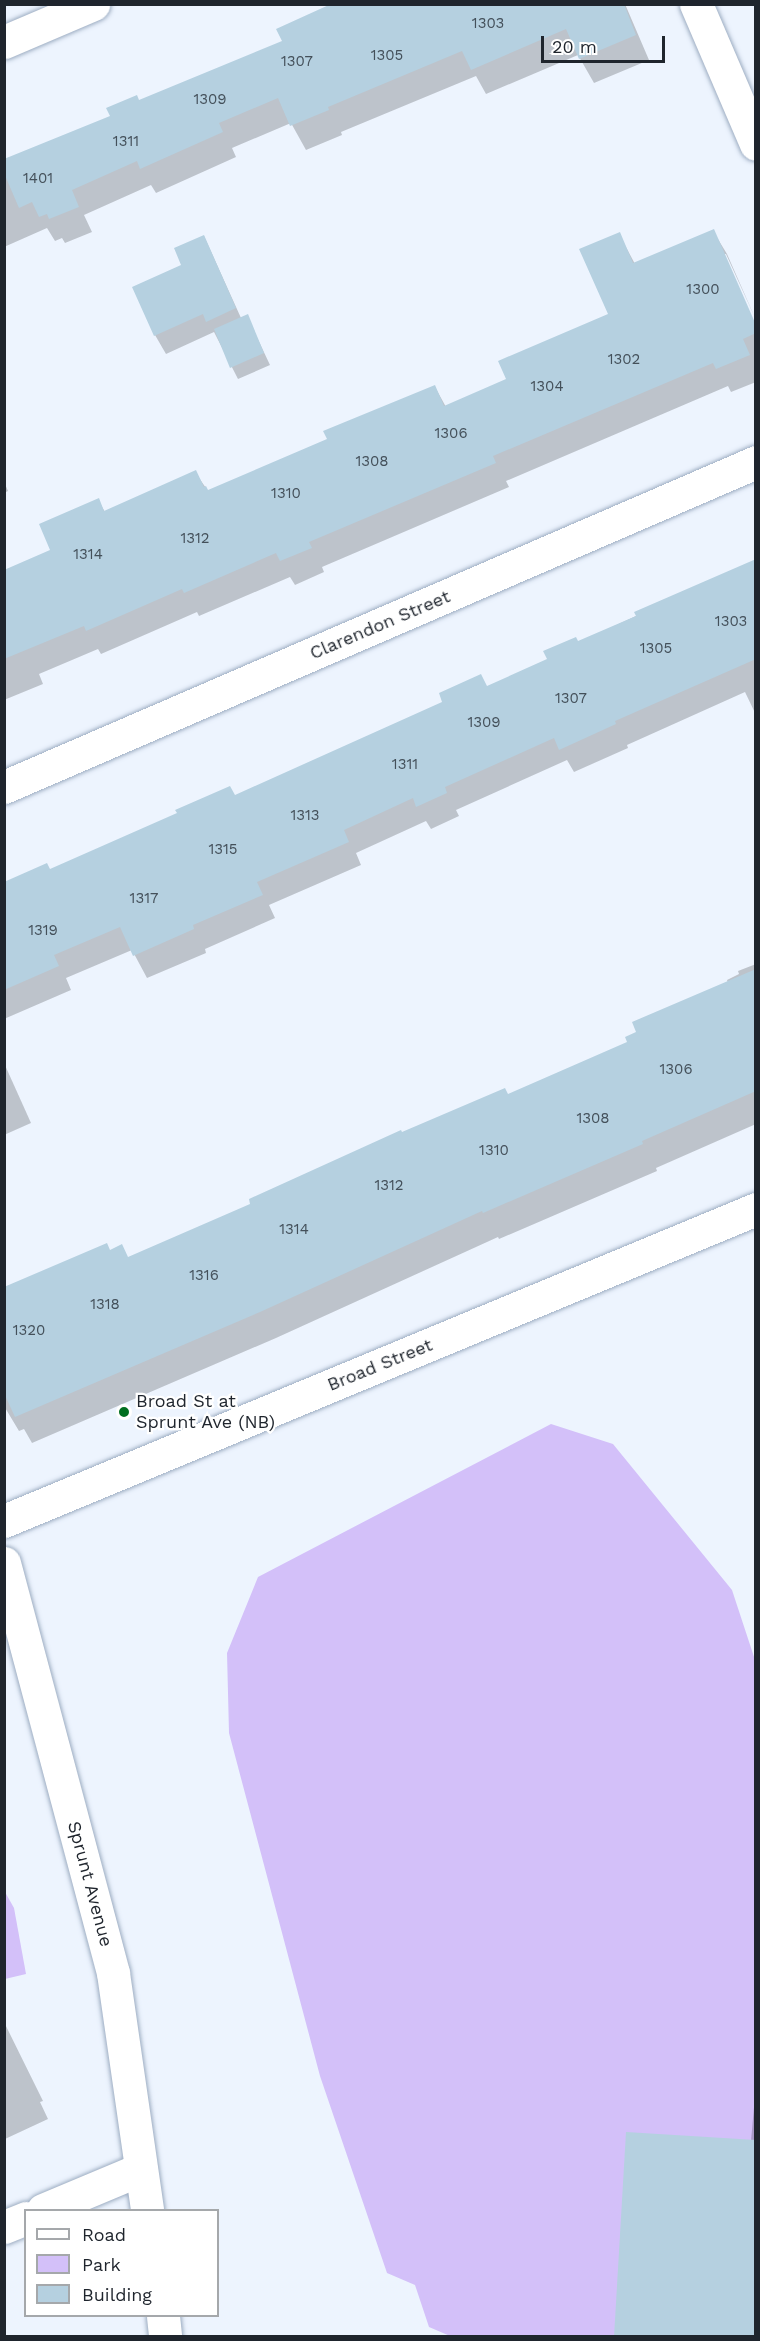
<!DOCTYPE html>
<style>
body{margin:0}
#map{position:relative;width:760px;height:2341px;overflow:hidden;background:#edf4fe;font-family:"Work Sans",sans-serif}
div>[style]{position:absolute}
.green>*{inset:0;background:#d3c0f9}
.shadow>*{inset:0;background:#0003}
.building>*{inset:0;background:#b5d0e0}
.roads{filter:drop-shadow(0 0 2px #9dadc2) drop-shadow(0 0 2px #9dadc2)}
.minor>*{height:33px;margin:-16.5px;padding:0 16.5px;transform-origin:16.5px;border-radius:16.5px;background:#fff}
.dots>*{width:16px;height:16px;translate:-50% -50%;box-sizing:border-box;border:3px solid #fff;border-radius:50%}
span{translate:-50% -50%;white-space:nowrap;text-align:center;line-height:1.15;-webkit-text-stroke:4.5px #fff;paint-order:stroke}
.number-label{font-size:15px;color:#44505a}
.number-label span{-webkit-text-stroke-width:0}
.street-label{font-size:18px;color:#1f252d}
.poi-label{font-size:18px;color:#1f252d}
.left{translate:0 -50%;text-align:left}
.frame{position:absolute;inset:0;border:6px solid #1f252d;pointer-events:none}
.legend{position:absolute;left:24px;top:2209px;width:195px;height:108px;box-sizing:border-box;background:#fff;border:2px solid #a5a8ab;margin:0;padding:8px 10px;list-style:none;font-size:18px;color:#1f252d}
.legend li{display:flex;align-items:center;gap:12px;height:30px}
.legend b{width:30px;border:2px solid #a5a8ab}
.scale{position:absolute;left:541px;top:36px;width:124px;height:27px;box-sizing:border-box;border:3px solid #1f252d;border-top:0;padding-left:8px;font-size:18px;line-height:21px;white-space:nowrap;color:#1f252d;-webkit-text-stroke:4px #fff;paint-order:stroke}
</style>
<div id="map">
<div class="green">
<div style="clip-path:polygon(551px 1424px,613px 1444px,732px 1590px,756px 1663px,755px 2336px,450px 2336px,429px 2327px,415px 2285px,387px 2273px,320px 2076px,229px 1733px,227px 1653px,258px 1577px)"></div>
<div style="clip-path:polygon(5px 1892px,14px 1908px,26px 1974px,5px 1979px)"></div>
</div>
<div class="shadow">
<div style="clip-path:polygon(337px 4px,625px 4px,649px 60px,594px 83px,578px 55px,486px 94px,476px 76px,341px 132px,342px 135px,306px 150px,291px 123px,232px 148px,236px 157px,156px 193px,151px 185px,84px 215px,92px 232px,65px 243px,62px 238px,55px 241px,47px 228px,4px 247px,4px 161px,112px 117px,139px 102px,284px 42px)"></div>
<div style="clip-path:polygon(713px 231px,727px 254px,756px 320px,726px 254px,723px 254px,756px 328px,756px 382px,731px 392px,728px 386px,506px 481px,509px 487px,322px 567px,324px 572px,295px 585px,290px 577px,199px 616px,197px 612px,101px 654px,98px 649px,39px 674px,43px 684px,4px 700px,4px 572px,52px 551px,98px 500px,105px 512px,195px 472px,208px 491px,328px 440px,435px 387px,446px 407px,508px 380px,610px 315px,619px 234px,635px 264px)"></div>
<div style="clip-path:polygon(204px 236px,241px 318px,247px 316px,270px 365px,238px 379px,214px 332px,166px 354px,155px 335px,183px 265px)"></div>
<div style="clip-path:polygon(4px 482px,8px 491px,4px 493px)"></div>
<div style="clip-path:polygon(756px 560px,756px 715px,745px 692px,627px 745px,628px 748px,574px 772px,567px 760px,456px 810px,459px 816px,431px 829px,426px 821px,356px 853px,361px 865px,269px 905px,275px 918px,205px 949px,206px 953px,147px 978px,132px 950px,66px 978px,71px 990px,4px 1019px,4px 883px,50px 871px,235px 797px,549px 660px,578px 643px)"></div>
<div style="clip-path:polygon(756px 964px,756px 1124px,656px 1168px,657px 1171px,499px 1239px,498px 1237px,276px 1338px,32px 1443px,24px 1429px,19px 1431px,4px 1406px,4px 1289px,110px 1251px,128px 1258px,252px 1205px,402px 1134px,508px 1096px,629px 1043px,728px 983px,727px 980px,739px 974px,738px 971px)"></div>
<div style="clip-path:polygon(4px 1063px,31px 1123px,4px 1135px)"></div>
<div style="clip-path:polygon(4px 2022px,43px 2101px,40px 2102px,48px 2119px,5px 2139px)"></div>
<div style="clip-path:polygon(754px 2107px,756px 2107px,756px 2336px,751px 2141px)"></div>
</div>
<div class="building">
<div style="clip-path:polygon(331px 4px,624px 4px,636px 35px,579px 59px,566px 29px,471px 70px,462px 51px,328px 107px,329px 110px,290px 126px,278px 98px,219px 123px,223px 132px,140px 169px,137px 161px,72px 190px,79px 207px,49px 219px,47px 214px,39px 217px,32px 202px,19px 208px,4px 173px,4px 159px,110px 116px,106px 108px,137px 95px,139px 100px,282px 41px,276px 29px)"></div>
<div style="clip-path:polygon(714px 229px,756px 325px,756px 333px,743px 339px,750px 355px,716px 369px,713px 363px,493px 456px,496px 463px,309px 542px,312px 548px,280px 561px,276px 553px,184px 593px,182px 589px,86px 631px,84px 626px,4px 659px,4px 570px,50px 550px,39px 524px,99px 498px,104px 511px,196px 470px,204px 487px,206px 486px,208px 490px,327px 439px,323px 431px,435px 385px,444px 406px,506px 379px,498px 361px,608px 314px,579px 249px,620px 232px,633px 263px)"></div>
<div style="clip-path:polygon(204px 235px,236px 308px,206px 322px,203px 314px,154px 336px,132px 287px,181px 265px,174px 248px)"></div>
<div style="clip-path:polygon(248px 314px,264px 353px,230px 368px,214px 329px)"></div>
<div style="clip-path:polygon(756px 559px,756px 659px,615px 721px,616px 724px,559px 750px,554px 738px,445px 787px,447px 793px,416px 807px,413px 798px,344px 830px,349px 842px,257px 882px,263px 895px,193px 925px,194px 929px,133px 956px,120px 927px,54px 955px,59px 966px,4px 990px,4px 882px,47px 863px,50px 869px,177px 813px,175px 810px,230px 786px,235px 795px,442px 702px,439px 693px,481px 674px,487px 686px,547px 659px,543px 651px,576px 637px,578px 641px,636px 616px,634px 612px)"></div>
<div style="clip-path:polygon(756px 969px,756px 1091px,642px 1141px,643px 1144px,483px 1213px,482px 1211px,260px 1312px,15px 1417px,4px 1393px,4px 1287px,107px 1243px,110px 1250px,122px 1244px,128px 1257px,250px 1204px,249px 1199px,401px 1130px,402px 1132px,505px 1088px,508px 1094px,627px 1042px,625px 1037px,636px 1032px,632px 1022px)"></div>
<div style="clip-path:polygon(626px 2132px,756px 2140px,756px 2337px,614px 2337px)"></div>
</div>
<div class="roads">
<div class="minor">
<div style="left:696px;top:4px;width:152px;rotate:66.8deg"></div>
<div style="left:4px;top:42px;width:97px;rotate:-23.1deg"></div>
<div style="left:4px;top:787px;width:819px;rotate:-23.37deg"></div>
<div style="left:4px;top:1521px;width:814px;rotate:-22.53deg"></div>
<div style="left:4px;top:1563px;width:424px;rotate:75.1deg"></div>
<div style="left:113px;top:1973px;width:239px;rotate:81.8deg"></div>
<div style="left:43px;top:2210px;width:106px;rotate:-22.7deg"></div>
<div style="left:4px;top:2227px;width:24px;rotate:-22deg"></div>
<div style="left:163px;top:2316px;width:20px;rotate:84deg"></div>
</div>
</div>
<div class="dots">
<div style="left:124px;top:1412px;background:#006e1f"></div>
</div>
<div class="number-label">
<span style="left:488px;top:24px">1303</span>
<span style="left:387px;top:56px">1305</span>
<span style="left:297px;top:62px">1307</span>
<span style="left:210px;top:100px">1309</span>
<span style="left:126px;top:142px">1311</span>
<span style="left:38px;top:179px">1401</span>
<span style="left:703px;top:290px">1300</span>
<span style="left:624px;top:360px">1302</span>
<span style="left:547px;top:387px">1304</span>
<span style="left:451px;top:434px">1306</span>
<span style="left:372px;top:462px">1308</span>
<span style="left:286px;top:494px">1310</span>
<span style="left:195px;top:539px">1312</span>
<span style="left:88px;top:555px">1314</span>
<span style="left:731px;top:622px">1303</span>
<span style="left:656px;top:649px">1305</span>
<span style="left:571px;top:699px">1307</span>
<span style="left:484px;top:723px">1309</span>
<span style="left:405px;top:765px">1311</span>
<span style="left:305px;top:816px">1313</span>
<span style="left:223px;top:850px">1315</span>
<span style="left:144px;top:899px">1317</span>
<span style="left:43px;top:931px">1319</span>
<span style="left:676px;top:1070px">1306</span>
<span style="left:593px;top:1119px">1308</span>
<span style="left:494px;top:1151px">1310</span>
<span style="left:389px;top:1186px">1312</span>
<span style="left:294px;top:1230px">1314</span>
<span style="left:204px;top:1276px">1316</span>
<span style="left:105px;top:1305px">1318</span>
<span style="left:29px;top:1331px">1320</span>
</div>
<div class="street-label">
<span style="left:380px;top:625px;rotate:-23deg">Clarendon Street</span>
<span style="left:380px;top:1365px;rotate:-22deg">Broad Street</span>
<span style="left:90px;top:1884px;rotate:75deg">Sprunt Avenue</span>
</div>
<div class="poi-label">
<span class="left" style="left:136px;top:1412px">Broad St at<br>Sprunt Ave (NB)</span>
</div>
<div class="frame"></div>
<ul class="legend">
<li><b style="height:8px;background:#fff"></b>Road</li>
<li><b style="height:16px;background:#d3c0f9"></b>Park</li>
<li><b style="height:16px;background:#b5d0e0"></b>Building</li>
</ul>
<div class="scale">20 m</div>
</div>
